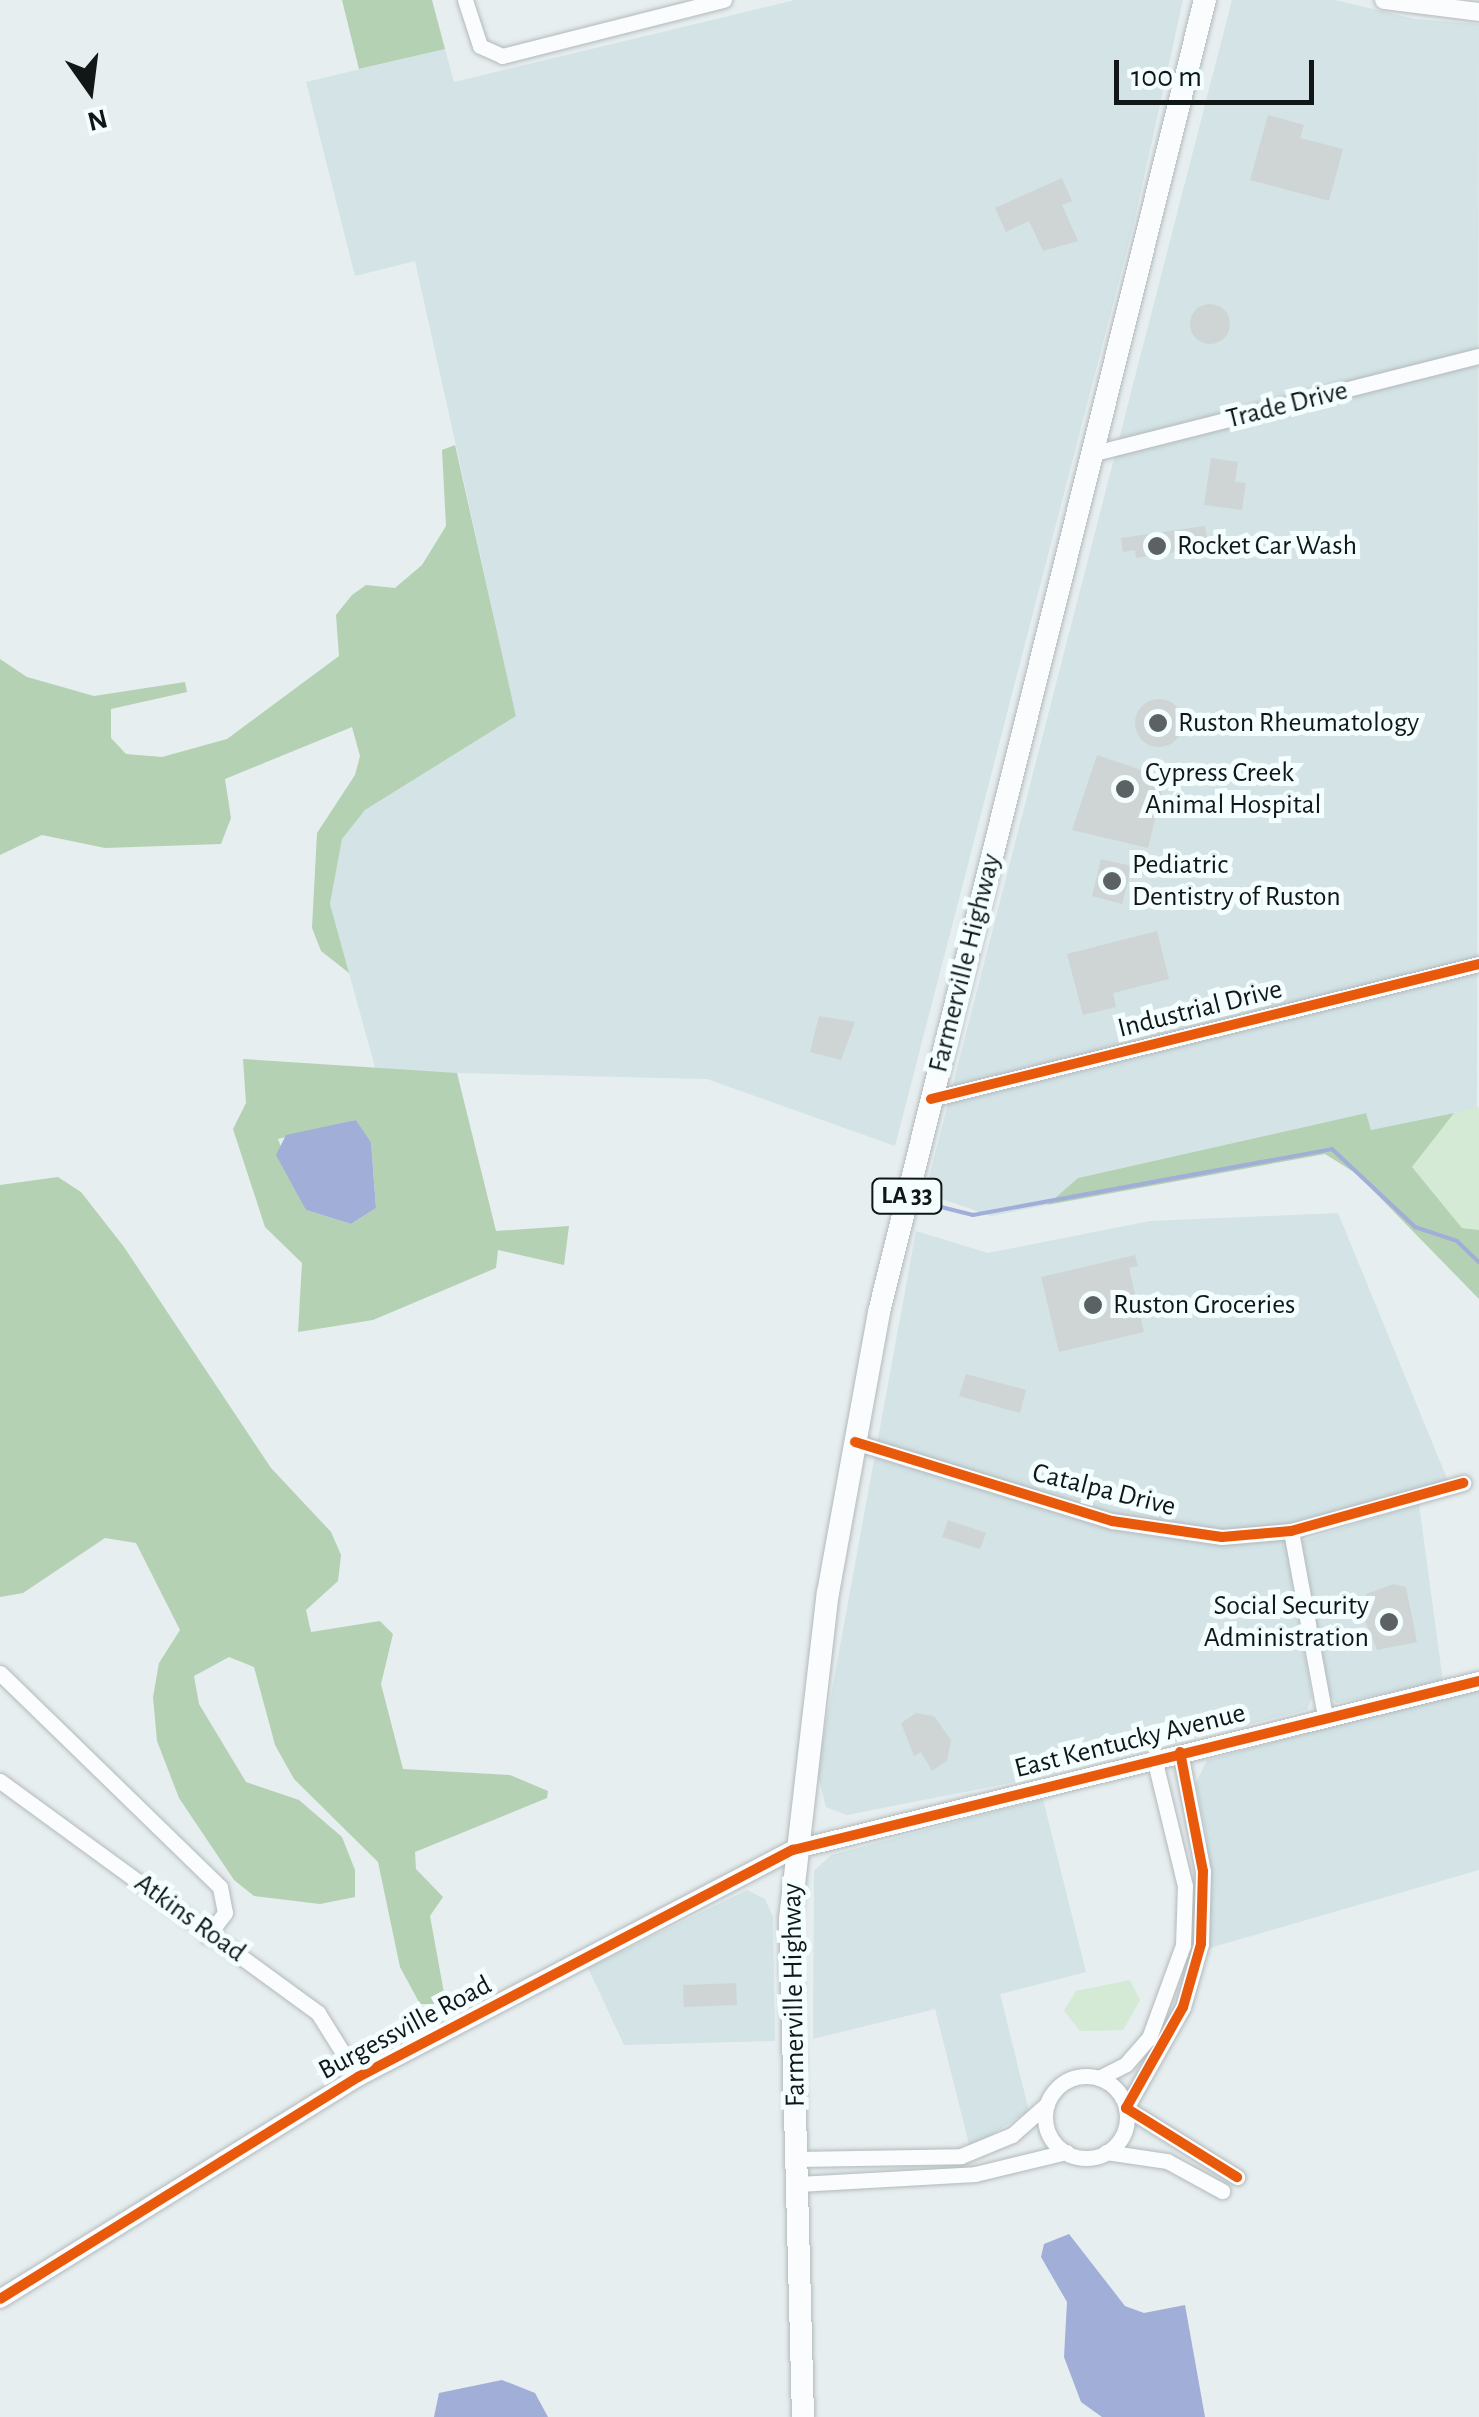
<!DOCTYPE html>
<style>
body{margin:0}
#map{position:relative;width:1479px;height:2417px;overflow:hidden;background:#e6eef0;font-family:"Alegreya Sans",sans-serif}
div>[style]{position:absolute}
.built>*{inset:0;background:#d3e3e6}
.green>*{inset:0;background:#d4ead5}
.forest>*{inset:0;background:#b4d1b4}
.water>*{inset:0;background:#a0aed8}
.stream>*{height:4px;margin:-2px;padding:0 2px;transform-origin:2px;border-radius:2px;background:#a0aed8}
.building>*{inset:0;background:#cfd5d5}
.round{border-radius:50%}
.roads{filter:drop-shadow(0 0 2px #b3b9bb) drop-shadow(0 0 2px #b3b9bb)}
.minor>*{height:15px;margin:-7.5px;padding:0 7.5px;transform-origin:7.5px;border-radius:7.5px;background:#fbfcfd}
.minor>.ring{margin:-7.5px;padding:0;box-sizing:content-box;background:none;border:15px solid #fbfcfd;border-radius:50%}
.tertiary>*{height:18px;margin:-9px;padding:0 9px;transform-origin:9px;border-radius:9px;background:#fbfcfd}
.primary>*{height:22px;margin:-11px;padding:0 11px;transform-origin:11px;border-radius:11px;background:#fbfcfd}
.cycleway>*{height:10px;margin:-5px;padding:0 5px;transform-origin:5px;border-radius:5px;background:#e8590c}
.dots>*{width:28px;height:28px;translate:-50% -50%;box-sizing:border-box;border:5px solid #f4feff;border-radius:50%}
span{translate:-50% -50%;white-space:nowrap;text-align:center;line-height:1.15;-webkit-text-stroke:10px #f4feff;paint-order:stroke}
.shield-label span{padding:2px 8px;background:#f4feff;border:2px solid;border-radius:8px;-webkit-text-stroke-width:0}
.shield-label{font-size:25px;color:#111717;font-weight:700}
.street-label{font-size:28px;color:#111717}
.poi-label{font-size:28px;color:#111717}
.left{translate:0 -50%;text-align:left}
.right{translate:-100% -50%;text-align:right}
.north{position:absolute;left:40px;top:40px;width:100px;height:100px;-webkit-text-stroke:8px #f4feff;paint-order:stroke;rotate:166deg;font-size:28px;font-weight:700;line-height:40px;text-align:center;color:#111717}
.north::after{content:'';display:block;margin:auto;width:35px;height:45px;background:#111717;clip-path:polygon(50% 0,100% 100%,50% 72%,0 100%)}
.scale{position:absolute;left:1114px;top:60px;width:200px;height:45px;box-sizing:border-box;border:5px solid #111717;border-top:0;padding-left:12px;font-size:30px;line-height:35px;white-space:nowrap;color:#111717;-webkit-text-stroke:8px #f4feff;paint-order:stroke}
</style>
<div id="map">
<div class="built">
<div style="clip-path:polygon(795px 0,1183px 0,1133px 227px,895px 1146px,707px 1079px,376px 1071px,330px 904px,342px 839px,365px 810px,516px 716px,415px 261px,355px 276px,306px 82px,445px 49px,454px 82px)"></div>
<div style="clip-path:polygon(1232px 0,1335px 0,1415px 19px,1479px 24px,1477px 1108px,1371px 1130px,1365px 1113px,1078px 1178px,1047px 1205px,991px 1216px,925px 1193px)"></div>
<div style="clip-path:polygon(1338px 1213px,1448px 1481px,1283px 1525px,1312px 1697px,1307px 1710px,1010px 1783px,847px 1815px,826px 1807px,817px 1772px,916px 1231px,988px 1253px,1150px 1221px)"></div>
<div style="clip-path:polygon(1419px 1504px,1443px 1682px,1336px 1703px,1327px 1693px,1301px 1541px)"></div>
<div style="clip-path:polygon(1479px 1688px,1479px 1870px,1206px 1949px,1207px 1840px,1196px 1783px,1207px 1760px)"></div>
<div style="clip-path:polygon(1043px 1799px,1086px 1972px,1000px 1994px,1029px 2111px,970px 2148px,935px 2009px,813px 2039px,814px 1871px,831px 1855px)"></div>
<div style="clip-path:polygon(747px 1890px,765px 1899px,773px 1917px,775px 2041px,624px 2045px,588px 1968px)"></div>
</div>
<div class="green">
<div style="clip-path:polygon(1479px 1107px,1479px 1230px,1462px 1228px,1411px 1166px,1454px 1113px)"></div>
<div style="clip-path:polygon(1130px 1980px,1140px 2000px,1123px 2030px,1080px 2031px,1064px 2011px,1076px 1991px)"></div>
</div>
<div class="forest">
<div style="clip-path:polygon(342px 0,432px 0,445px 49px,359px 69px)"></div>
<div style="clip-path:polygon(455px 445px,516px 716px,365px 810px,342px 839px,330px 904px,349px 973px,321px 951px,312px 928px,317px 833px,355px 775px,360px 756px,352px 727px,225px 779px,231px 818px,221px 844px,105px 848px,42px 835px,0 855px,0 659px,27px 677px,94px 696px,185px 682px,187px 692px,111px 709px,111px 738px,126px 754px,162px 757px,227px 739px,339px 656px,336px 615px,352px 595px,366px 585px,395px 588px,422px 565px,446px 526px,442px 450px)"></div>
<div style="clip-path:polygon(evenodd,243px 1059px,457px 1073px,496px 1231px,569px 1226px,564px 1265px,498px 1250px,496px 1268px,373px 1320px,298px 1332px,302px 1263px,265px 1227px,233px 1129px,246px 1103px,243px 1059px,356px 1120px,371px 1142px,376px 1208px,351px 1224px,306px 1210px,278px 1139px,356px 1120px)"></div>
<div style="clip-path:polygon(1366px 1113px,1371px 1130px,1454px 1113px,1412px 1167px,1462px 1228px,1479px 1230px,1479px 1299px,1357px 1174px,1325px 1154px,1047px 1205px,1078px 1178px)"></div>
<div style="clip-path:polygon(58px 1177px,81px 1192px,124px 1247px,271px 1468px,331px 1532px,341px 1555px,338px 1581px,306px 1610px,311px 1632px,380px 1621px,393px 1634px,381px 1684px,403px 1769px,510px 1775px,548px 1791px,547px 1798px,415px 1852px,416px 1869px,443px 1897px,430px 1916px,444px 1993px,435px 2004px,420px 2004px,400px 1967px,378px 1862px,294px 1779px,275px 1745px,254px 1667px,229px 1657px,194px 1676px,199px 1704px,246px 1782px,299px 1800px,342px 1837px,355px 1870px,355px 1897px,320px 1904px,254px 1896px,234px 1880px,179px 1798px,157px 1741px,153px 1697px,159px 1663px,180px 1630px,136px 1543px,105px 1538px,23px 1593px,0 1597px,0 1185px)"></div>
</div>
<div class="water">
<div style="clip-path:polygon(356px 1120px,371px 1142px,376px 1208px,351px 1224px,306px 1210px,276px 1155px,286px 1135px)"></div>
<div style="clip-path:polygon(1069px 2234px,1125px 2306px,1144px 2313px,1185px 2305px,1205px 2417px,1102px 2417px,1081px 2402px,1064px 2357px,1067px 2302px,1041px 2257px,1044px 2244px)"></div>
<div style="clip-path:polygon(502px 2380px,535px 2393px,548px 2417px,434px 2417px,439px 2393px)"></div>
</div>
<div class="stream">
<div style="left:941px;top:1207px;width:33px;rotate:14deg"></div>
<div style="left:973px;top:1215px;width:365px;rotate:-10.4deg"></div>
<div style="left:1332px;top:1149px;width:114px;rotate:43.2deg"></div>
<div style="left:1415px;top:1227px;width:44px;rotate:18.4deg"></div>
<div style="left:1457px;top:1241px;width:30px;rotate:44deg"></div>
</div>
<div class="building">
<div style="clip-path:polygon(1268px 115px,1304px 125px,1300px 138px,1343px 149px,1329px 201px,1250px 180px)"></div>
<div style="clip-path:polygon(1062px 178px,1072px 201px,1062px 205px,1078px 241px,1043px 251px,1029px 221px,1006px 232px,995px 208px)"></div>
<div class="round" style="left:1190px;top:304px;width:40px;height:40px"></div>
<div style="clip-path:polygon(1211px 458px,1238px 462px,1235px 482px,1246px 483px,1242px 510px,1204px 505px)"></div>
<div style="clip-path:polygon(1205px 526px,1207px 539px,1190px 541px,1192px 550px,1136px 558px,1135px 550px,1123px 552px,1121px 538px)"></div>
<div class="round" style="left:1135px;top:699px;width:48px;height:48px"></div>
<div style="clip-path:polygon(1097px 755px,1165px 778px,1148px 848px,1072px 830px)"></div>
<div style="clip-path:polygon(1101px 859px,1132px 866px,1122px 904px,1092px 896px)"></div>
<div style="clip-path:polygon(1157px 931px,1169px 979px,1113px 993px,1116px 1007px,1083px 1015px,1067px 954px)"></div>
<div style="clip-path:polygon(819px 1016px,855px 1022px,841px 1060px,810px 1052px)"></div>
<div style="clip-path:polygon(1135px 1255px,1138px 1266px,1129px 1268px,1144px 1332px,1059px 1352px,1041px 1277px)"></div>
<div style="clip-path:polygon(966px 1374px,1026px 1390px,1020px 1413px,959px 1396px)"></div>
<div style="clip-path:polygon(948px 1520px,986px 1533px,980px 1549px,942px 1537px)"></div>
<div style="clip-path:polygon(1394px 1584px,1406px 1587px,1417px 1642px,1377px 1650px,1362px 1613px,1369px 1612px,1366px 1594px)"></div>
<div style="clip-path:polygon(916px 1713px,934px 1716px,951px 1740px,947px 1761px,932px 1771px,921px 1752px,914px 1756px,901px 1723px)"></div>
<div style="clip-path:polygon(736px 1983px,737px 2005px,684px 2007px,683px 1985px)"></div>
</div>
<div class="roads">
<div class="minor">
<div style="left:465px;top:0;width:48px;rotate:71.9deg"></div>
<div style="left:480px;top:46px;width:24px;rotate:24deg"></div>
<div style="left:502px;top:56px;width:229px;rotate:-14.2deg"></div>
<div style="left:1095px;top:453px;width:396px;rotate:-14.2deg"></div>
<div style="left:931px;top:1099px;width:564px;rotate:-13.84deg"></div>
<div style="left:855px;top:1442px;width:269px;rotate:17.1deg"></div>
<div style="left:1112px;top:1521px;width:111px;rotate:8.3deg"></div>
<div style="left:1222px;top:1537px;width:69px;rotate:-5deg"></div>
<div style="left:1291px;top:1531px;width:179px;rotate:-15.6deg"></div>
<div style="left:1291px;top:1531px;width:189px;rotate:79.6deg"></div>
<div style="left:0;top:1673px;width:307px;rotate:44.2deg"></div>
<div style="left:220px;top:1887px;width:26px;rotate:79deg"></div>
<div style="left:225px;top:1913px;width:29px;rotate:128deg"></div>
<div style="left:1180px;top:1752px;width:121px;rotate:79.1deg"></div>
<div style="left:1203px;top:1871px;width:73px;rotate:91.6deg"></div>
<div style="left:1201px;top:1944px;width:66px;rotate:105.9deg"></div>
<div style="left:1183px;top:2007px;width:116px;rotate:119.4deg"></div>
<div style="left:1126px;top:2108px;width:131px;rotate:31.9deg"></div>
<div style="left:0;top:1781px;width:394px;rotate:36.1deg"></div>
<div style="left:318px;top:2013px;width:75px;rotate:58deg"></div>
<div class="ring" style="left:1045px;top:2076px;width:67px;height:67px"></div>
<div style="left:1099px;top:2078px;width:30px;rotate:-27deg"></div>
<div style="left:1126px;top:2064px;width:35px;rotate:-49deg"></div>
<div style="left:1149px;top:2038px;width:99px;rotate:-69.9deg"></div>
<div style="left:1183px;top:1945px;width:59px;rotate:-88.1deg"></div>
<div style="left:1185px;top:1886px;width:132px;rotate:-103.6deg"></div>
<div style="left:1106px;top:2152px;width:62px;rotate:8.4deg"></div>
<div style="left:1167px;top:2161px;width:63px;rotate:28.6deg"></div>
<div style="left:797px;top:2159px;width:164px;rotate:-1deg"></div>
<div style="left:961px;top:2156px;width:55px;rotate:-22.4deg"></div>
<div style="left:1012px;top:2135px;width:47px;rotate:-41.5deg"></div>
<div style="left:798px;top:2184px;width:177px;rotate:-3.2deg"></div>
<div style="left:975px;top:2174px;width:94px;rotate:-13.6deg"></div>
</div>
<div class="tertiary">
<div style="left:1384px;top:0;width:96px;rotate:7.2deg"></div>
<div style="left:0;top:2299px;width:421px;rotate:-31.8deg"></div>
<div style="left:358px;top:2077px;width:491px;rotate:-27.6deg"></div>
<div style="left:793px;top:1850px;width:707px;rotate:-13.84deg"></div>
</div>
<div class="primary">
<div style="left:803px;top:2417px;width:498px;rotate:-91.5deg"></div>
<div style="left:790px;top:1919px;width:328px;rotate:-83.4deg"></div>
<div style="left:828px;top:1593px;width:286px;rotate:-79.7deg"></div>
<div style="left:879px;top:1312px;width:1352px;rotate:-76.05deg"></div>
</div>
</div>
<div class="cycleway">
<div style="left:931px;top:1099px;width:564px;rotate:-13.84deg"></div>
<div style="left:855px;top:1442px;width:269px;rotate:17.1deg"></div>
<div style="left:1112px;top:1521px;width:111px;rotate:8.3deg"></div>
<div style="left:1222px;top:1537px;width:69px;rotate:-5deg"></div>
<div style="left:1291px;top:1531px;width:179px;rotate:-15.6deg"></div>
<div style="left:1180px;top:1752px;width:121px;rotate:79.1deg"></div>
<div style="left:1203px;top:1871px;width:73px;rotate:91.6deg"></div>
<div style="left:1201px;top:1944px;width:66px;rotate:105.9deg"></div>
<div style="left:1183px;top:2007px;width:116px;rotate:119.4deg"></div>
<div style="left:1126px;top:2108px;width:131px;rotate:31.9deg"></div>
<div style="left:0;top:2299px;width:421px;rotate:-31.8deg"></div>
<div style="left:358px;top:2077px;width:491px;rotate:-27.6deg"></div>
<div style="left:793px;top:1850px;width:707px;rotate:-13.84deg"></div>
</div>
<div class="dots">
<div style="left:1157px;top:546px;background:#5c6263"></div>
<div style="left:1158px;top:723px;background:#5c6263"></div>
<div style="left:1125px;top:789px;background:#5c6263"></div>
<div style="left:1112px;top:881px;background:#5c6263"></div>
<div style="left:1093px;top:1305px;background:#5c6263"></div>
<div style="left:1389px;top:1622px;background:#5c6263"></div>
</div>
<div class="shield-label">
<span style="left:907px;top:1196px">LA 33</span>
</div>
<div class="street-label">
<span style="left:1287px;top:405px;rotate:-14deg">Trade Drive</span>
<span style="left:965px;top:963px;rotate:-76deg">Farmerville Highway</span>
<span style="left:1200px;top:1009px;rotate:-14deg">Industrial Drive</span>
<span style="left:1104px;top:1490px;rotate:14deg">Catalpa Drive</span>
<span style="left:1130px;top:1741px;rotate:-14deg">East Kentucky Avenue</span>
<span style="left:190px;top:1918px;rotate:36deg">Atkins Road</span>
<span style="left:794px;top:1995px;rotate:-91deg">Farmerville Highway</span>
<span style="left:405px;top:2028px;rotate:-28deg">Burgessville Road</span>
</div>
<div class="poi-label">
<span class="left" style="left:1177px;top:546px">Rocket Car Wash</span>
<span class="left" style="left:1178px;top:723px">Ruston Rheumatology</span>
<span class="left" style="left:1145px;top:789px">Cypress Creek<br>Animal Hospital</span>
<span class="left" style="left:1132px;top:881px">Pediatric<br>Dentistry of Ruston</span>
<span class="left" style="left:1113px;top:1305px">Ruston Groceries</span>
<span class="right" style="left:1369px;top:1622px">Social Security<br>Administration</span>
</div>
<div class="north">N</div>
<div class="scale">100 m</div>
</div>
